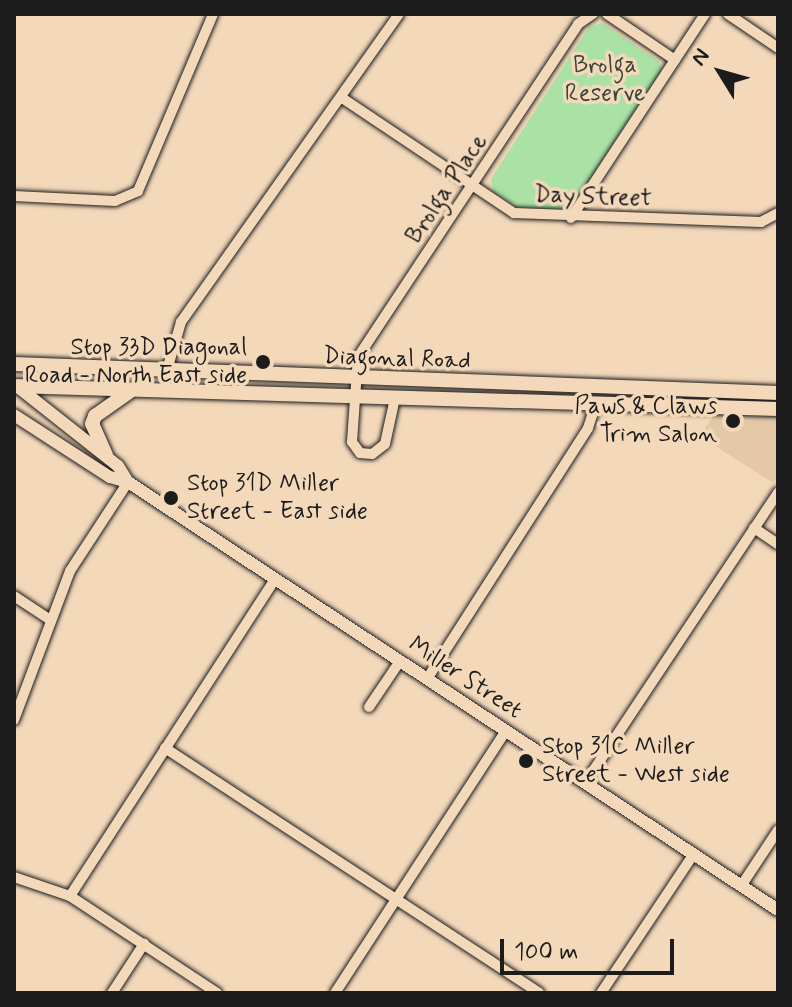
<!DOCTYPE html>
<style>
body{margin:0}
#map{position:relative;width:792px;height:1007px;overflow:hidden;background:#f3d8ba;font-family:Mynerve,sans-serif}
div>[style]{position:absolute}
.built>*{inset:0;background:#e4c9a9}
.green>*{inset:0;background:#aae2a6}
.roads{filter:drop-shadow(0 0 2px #1c1c1c) drop-shadow(0 0 2px #1c1c1c)}
.minor>*{height:10px;margin:-5px;padding:0 5px;transform-origin:5px;border-radius:5px;background:#f3d8ba}
.tertiary>*{height:12px;margin:-6px;padding:0 6px;transform-origin:6px;border-radius:6px;background:#f3d8ba}
.secondary>*{height:14px;margin:-7px;padding:0 7px;transform-origin:7px;border-radius:7px;background:#f3d8ba}
.dots>*{width:22px;height:22px;translate:-50% -50%;box-sizing:border-box;border:4px solid #f3d8ba;border-radius:50%}
span{translate:-50% -50%;white-space:nowrap;text-align:center;line-height:1.15;-webkit-text-stroke:7px #f3d8ba;paint-order:stroke}
.park-label{font-size:24px;color:#384438}
.street-label{font-size:24px;color:#1c1c1c}
.poi-label{font-size:24px;color:#1c1c1c}
.right{translate:-100% -50%;text-align:right}
.left{translate:0 -50%;text-align:left}
.frame{position:absolute;inset:0;border:16px solid #1c1c1c;pointer-events:none}
.north{position:absolute;left:680px;top:32px;width:80px;height:80px;-webkit-text-stroke:6px #f3d8ba;paint-order:stroke;rotate:307deg;font-size:22px;font-weight:700;line-height:32px;text-align:center;color:#1c1c1c}
.north::after{content:'';display:block;margin:auto;width:28px;height:36px;background:#1c1c1c;clip-path:polygon(50% 0,100% 100%,50% 72%,0 100%)}
.scale{position:absolute;left:500px;top:939px;width:174px;height:36px;box-sizing:border-box;border:4px solid #1c1c1c;border-top:0;padding-left:10px;font-size:24px;line-height:28px;white-space:nowrap;color:#1c1c1c;-webkit-text-stroke:6px #f3d8ba;paint-order:stroke}
</style>
<div id="map">
<div class="built">
<div style="clip-path:polygon(715px 413px,778px 415px,778px 477px,773px 483px,700px 436px)"></div>
</div>
<div class="green">
<div style="clip-path:polygon(602px 23px,659px 61px,663px 71px,574px 205px,564px 210px,519px 208px,493px 191px,491px 179px,589px 27px)"></div>
</div>
<div class="roads">
<div class="minor">
<div style="left:607px;top:14px;width:82px;rotate:34.1deg"></div>
<div style="left:728px;top:14px;width:60px;rotate:34.2deg"></div>
<div style="left:342px;top:98px;width:207px;rotate:33.8deg"></div>
<div style="left:514px;top:213px;width:247px;rotate:2.1deg"></div>
<div style="left:761px;top:222px;width:19px;rotate:-28deg"></div>
<div style="left:14px;top:196px;width:101px;rotate:2.8deg"></div>
<div style="left:115px;top:201px;width:25px;rotate:-23deg"></div>
<div style="left:138px;top:191px;width:192px;rotate:-67deg"></div>
<div style="left:571px;top:218px;width:244px;rotate:-56.7deg"></div>
<div style="left:167px;top:370px;width:50px;rotate:-73.7deg"></div>
<div style="left:181px;top:322px;width:377px;rotate:-54.7deg"></div>
<div style="left:395px;top:398px;width:47px;rotate:102.3deg"></div>
<div style="left:385px;top:444px;width:16px;rotate:142deg"></div>
<div style="left:372px;top:454px;width:12px;rotate:-175deg"></div>
<div style="left:360px;top:453px;width:14px;rotate:-126deg"></div>
<div style="left:352px;top:442px;width:85px;rotate:-86deg"></div>
<div style="left:358px;top:357px;width:399px;rotate:-56.5deg"></div>
<div style="left:578px;top:24px;width:18px;rotate:-34deg"></div>
<div style="left:754px;top:528px;width:29px;rotate:34deg"></div>
<div style="left:14px;top:596px;width:42px;rotate:33.3deg"></div>
<div style="left:427px;top:679px;width:298px;rotate:-57.3deg"></div>
<div style="left:588px;top:428px;width:23px;rotate:-72deg"></div>
<div style="left:369px;top:707px;width:55px;rotate:-56deg"></div>
<div style="left:14px;top:720px;width:159px;rotate:-69.4deg"></div>
<div style="left:70px;top:571px;width:106px;rotate:-56.9deg"></div>
<div style="left:165px;top:748px;width:447px;rotate:33.2deg"></div>
<div style="left:585px;top:783px;width:349px;rotate:-56.4deg"></div>
<div style="left:14px;top:877px;width:59px;rotate:18.7deg"></div>
<div style="left:70px;top:896px;width:176px;rotate:33.4deg"></div>
<div style="left:741px;top:886px;width:67px;rotate:-56.5deg"></div>
<div style="left:70px;top:896px;width:378px;rotate:-57.1deg"></div>
<div style="left:112px;top:993px;width:59px;rotate:-56.9deg"></div>
<div style="left:335px;top:993px;width:313px;rotate:-56.9deg"></div>
<div style="left:601px;top:993px;width:166px;rotate:-56.3deg"></div>
</div>
<div class="tertiary">
<div style="left:18px;top:387px;width:127px;rotate:38.3deg"></div>
<div style="left:118px;top:466px;width:19px;rotate:58deg"></div>
<div style="left:14px;top:415px;width:114px;rotate:32.9deg"></div>
<div style="left:110px;top:477px;width:19px;rotate:16deg"></div>
<div style="left:128px;top:482px;width:778px;rotate:33.36deg"></div>
</div>
<div class="secondary">
<div style="left:14px;top:364px;width:765px;rotate:2.17deg"></div>
<div style="left:14px;top:386px;width:764px;rotate:1.72deg"></div>
<div style="left:106px;top:455px;width:34px;rotate:-114deg"></div>
<div style="left:92px;top:424px;width:9px;rotate:-69deg"></div>
<div style="left:95px;top:416px;width:42px;rotate:-35.2deg"></div>
</div>
</div>
<div class="dots">
<div style="left:263px;top:362px;background:#1c1c1c"></div>
<div style="left:733px;top:421px;background:#1c1c1c"></div>
<div style="left:171px;top:498px;background:#1c1c1c"></div>
<div style="left:526px;top:761px;background:#1c1c1c"></div>
</div>
<div class="park-label">
<span style="left:605px;top:80px">Brolga<br>Reserve</span>
</div>
<div class="street-label">
<span style="left:447px;top:189px;rotate:-56deg">Brolga Place</span>
<span style="left:593px;top:197px;rotate:2deg">Day Street</span>
<span style="left:397px;top:359px;rotate:2deg">Diagonal Road</span>
<span style="left:465px;top:678px;rotate:33deg">Miller Street</span>
</div>
<div class="poi-label">
<span class="right" style="left:247px;top:362px">Stop 33D Diagonal<br>Road - North East side</span>
<span class="right" style="left:717px;top:421px">Paws &amp; Claws<br>Trim Salon</span>
<span class="left" style="left:187px;top:498px">Stop 31D Miller<br>Street - East side</span>
<span class="left" style="left:542px;top:761px">Stop 31C Miller<br>Street - West side</span>
</div>
<div class="frame"></div>
<div class="north">N</div>
<div class="scale">100 m</div>
</div>
